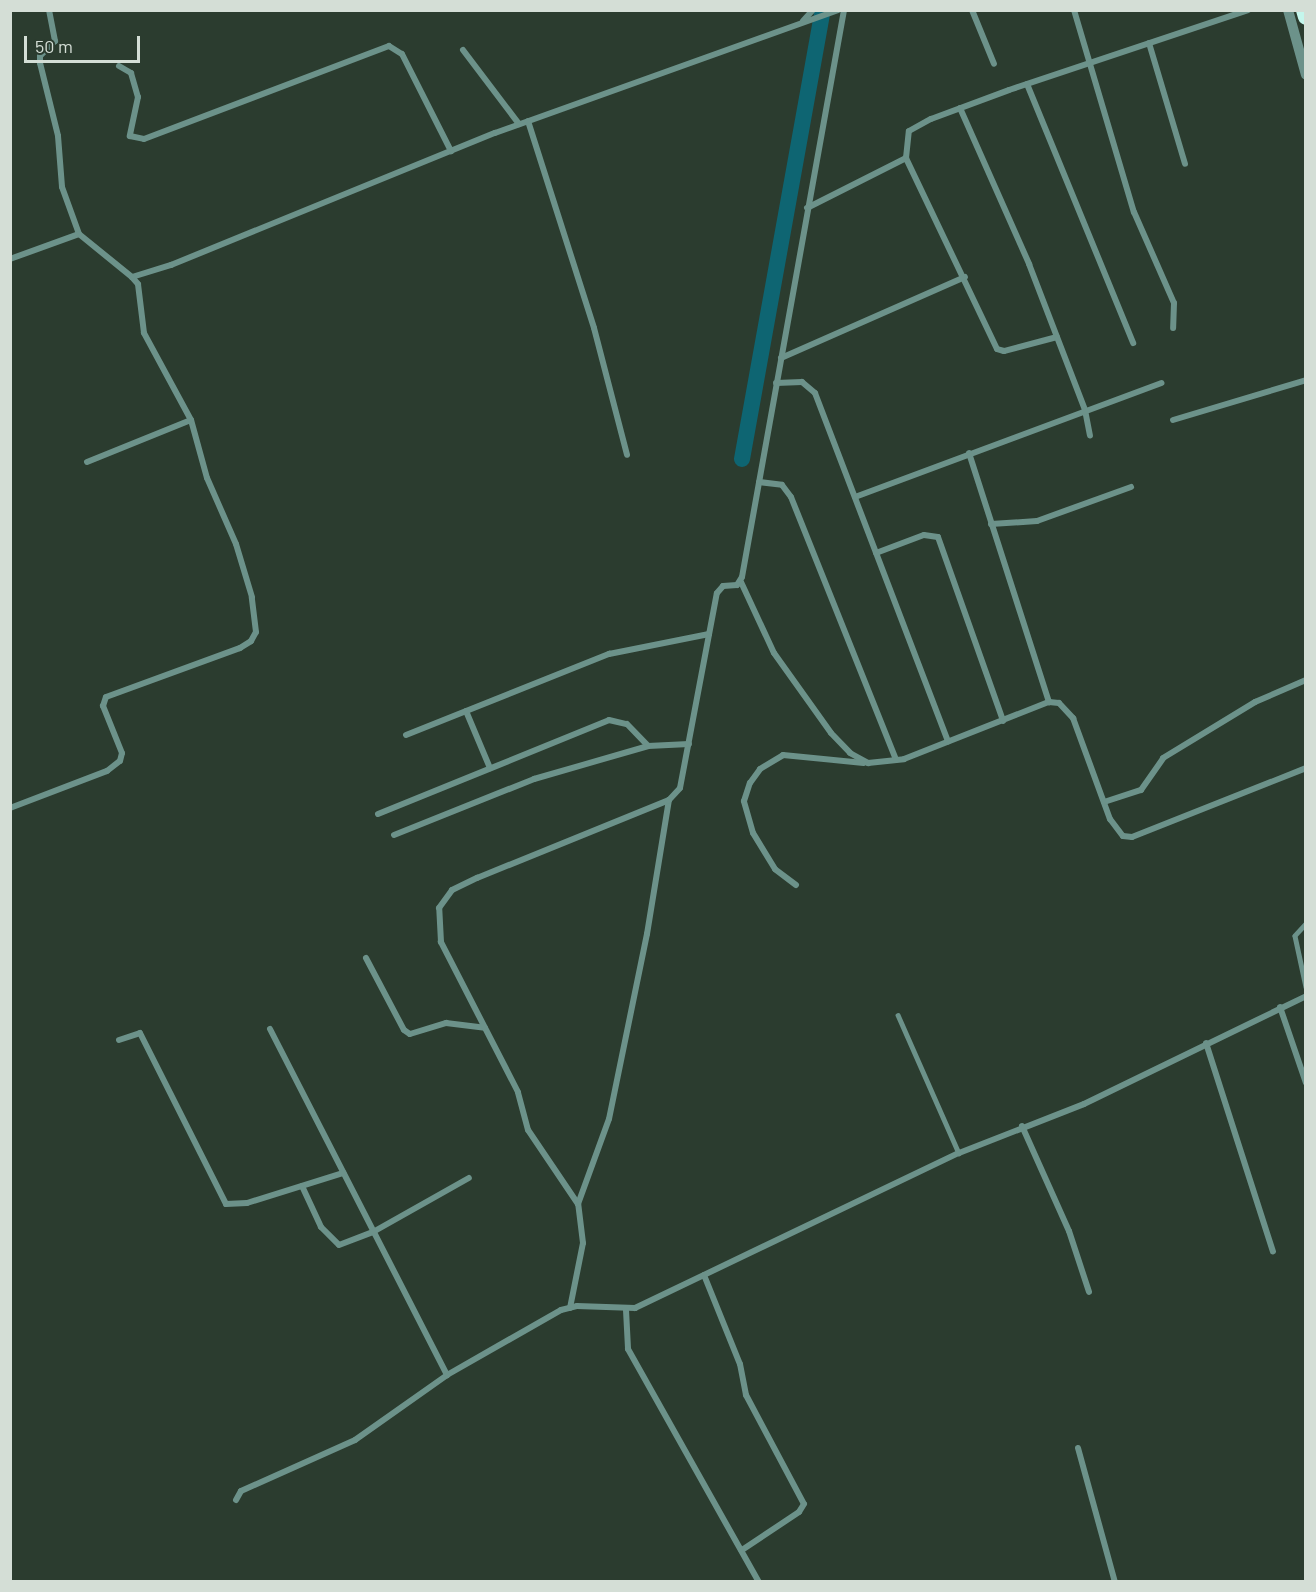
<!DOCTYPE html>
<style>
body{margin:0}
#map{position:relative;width:1316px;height:1592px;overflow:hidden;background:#2b3c2f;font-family:Barlow,sans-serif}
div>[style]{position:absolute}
.canal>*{height:16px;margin:-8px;padding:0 8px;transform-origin:8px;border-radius:8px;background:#0e6572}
.service>*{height:4.5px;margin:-2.25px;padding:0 2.25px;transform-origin:2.25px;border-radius:2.25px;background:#6c928a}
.minor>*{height:6px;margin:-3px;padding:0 3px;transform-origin:3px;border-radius:3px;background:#6c928a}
.tertiary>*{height:10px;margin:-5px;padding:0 5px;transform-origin:5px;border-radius:5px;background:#6c928a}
.trunk>*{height:16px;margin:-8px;padding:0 8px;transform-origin:8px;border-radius:8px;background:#c4f6ec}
span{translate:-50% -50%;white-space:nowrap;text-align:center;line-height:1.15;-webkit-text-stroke:6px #2b3c2f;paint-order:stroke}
.frame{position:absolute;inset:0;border:12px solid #d4ded6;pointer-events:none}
.scale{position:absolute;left:24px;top:36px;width:116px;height:27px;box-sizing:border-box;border:3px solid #d4ded6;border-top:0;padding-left:8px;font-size:18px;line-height:21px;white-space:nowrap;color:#d4ded6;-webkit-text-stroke:4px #2b3c2f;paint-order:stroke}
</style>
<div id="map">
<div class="canal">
<div style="left:742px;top:459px;width:456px;rotate:-79.8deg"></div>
</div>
<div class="service">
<div style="left:1306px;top:924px;width:16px;rotate:133deg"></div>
<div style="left:1295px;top:936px;width:52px;rotate:77.8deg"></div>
<div style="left:898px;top:1015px;width:151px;rotate:66.2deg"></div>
</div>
<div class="minor">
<div style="left:49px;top:10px;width:32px;rotate:79deg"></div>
<div style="left:55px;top:41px;width:21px;rotate:135deg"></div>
<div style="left:40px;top:56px;width:7px;rotate:90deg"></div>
<div style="left:40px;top:63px;width:75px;rotate:76.1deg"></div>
<div style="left:58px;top:136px;width:51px;rotate:85.5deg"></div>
<div style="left:62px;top:187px;width:50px;rotate:70.1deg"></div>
<div style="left:972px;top:10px;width:58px;rotate:67.8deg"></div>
<div style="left:1074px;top:10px;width:211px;rotate:73.5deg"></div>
<div style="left:1134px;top:212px;width:99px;rotate:66.3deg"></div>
<div style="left:1174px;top:303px;width:25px;rotate:92deg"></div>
<div style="left:803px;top:21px;width:15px;rotate:-48deg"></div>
<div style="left:1149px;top:43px;width:126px;rotate:73.4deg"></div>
<div style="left:463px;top:50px;width:93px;rotate:52.9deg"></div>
<div style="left:119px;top:66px;width:14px;rotate:30deg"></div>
<div style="left:131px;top:73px;width:25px;rotate:74deg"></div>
<div style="left:138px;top:97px;width:40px;rotate:102deg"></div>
<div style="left:130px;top:136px;width:14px;rotate:12deg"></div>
<div style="left:144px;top:139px;width:262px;rotate:-20.8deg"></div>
<div style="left:389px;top:46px;width:15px;rotate:32deg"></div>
<div style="left:402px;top:54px;width:109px;rotate:63.2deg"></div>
<div style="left:1027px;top:84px;width:280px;rotate:67.7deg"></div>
<div style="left:960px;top:108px;width:171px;rotate:66.1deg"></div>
<div style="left:1029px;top:264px;width:156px;rotate:69deg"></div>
<div style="left:1085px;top:410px;width:26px;rotate:79deg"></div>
<div style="left:528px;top:121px;width:217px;rotate:72.3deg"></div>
<div style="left:594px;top:328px;width:131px;rotate:75.4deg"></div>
<div style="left:807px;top:208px;width:111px;rotate:-26.8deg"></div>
<div style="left:10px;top:259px;width:73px;rotate:-19.9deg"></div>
<div style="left:79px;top:234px;width:68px;rotate:39.1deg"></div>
<div style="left:132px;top:277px;width:41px;rotate:-17.1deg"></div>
<div style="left:171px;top:265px;width:350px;rotate:-22.2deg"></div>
<div style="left:495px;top:133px;width:364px;rotate:-19.7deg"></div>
<div style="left:1057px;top:337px;width:55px;rotate:165.2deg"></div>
<div style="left:1004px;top:351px;width:7px;rotate:-164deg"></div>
<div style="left:997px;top:349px;width:212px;rotate:-115.5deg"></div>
<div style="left:906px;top:158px;width:27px;rotate:-84deg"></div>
<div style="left:909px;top:131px;width:25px;rotate:-29deg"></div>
<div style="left:931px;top:119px;width:83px;rotate:-20.4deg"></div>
<div style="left:1009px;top:90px;width:252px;rotate:-18.5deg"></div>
<div style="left:781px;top:358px;width:201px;rotate:-23.8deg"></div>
<div style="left:776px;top:383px;width:26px;rotate:-2deg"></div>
<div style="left:802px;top:382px;width:17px;rotate:40deg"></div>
<div style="left:815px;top:393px;width:373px;rotate:69.1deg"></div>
<div style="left:1173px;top:420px;width:139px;rotate:-16.7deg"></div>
<div style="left:969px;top:453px;width:262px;rotate:72.2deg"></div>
<div style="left:87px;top:462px;width:112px;rotate:-22deg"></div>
<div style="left:759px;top:482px;width:23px;rotate:7deg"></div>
<div style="left:782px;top:485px;width:15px;rotate:53deg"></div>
<div style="left:791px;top:497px;width:283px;rotate:68.2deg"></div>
<div style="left:855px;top:497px;width:327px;rotate:-20.4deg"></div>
<div style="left:991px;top:524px;width:46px;rotate:-3.7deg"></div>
<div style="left:1037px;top:521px;width:100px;rotate:-19.9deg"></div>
<div style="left:876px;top:553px;width:51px;rotate:-20.6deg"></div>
<div style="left:924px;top:535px;width:14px;rotate:8deg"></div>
<div style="left:938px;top:537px;width:195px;rotate:70.5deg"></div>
<div style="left:741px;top:582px;width:78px;rotate:65.1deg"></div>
<div style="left:774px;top:653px;width:98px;rotate:54.5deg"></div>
<div style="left:831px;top:733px;width:28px;rotate:46deg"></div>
<div style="left:850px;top:753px;width:21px;rotate:29deg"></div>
<div style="left:868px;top:763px;width:36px;rotate:-6deg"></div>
<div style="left:904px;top:759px;width:156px;rotate:-21.5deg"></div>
<div style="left:1049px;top:702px;width:10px;rotate:6deg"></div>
<div style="left:1059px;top:703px;width:21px;rotate:47deg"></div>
<div style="left:1073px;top:718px;width:108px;rotate:69.9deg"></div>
<div style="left:1110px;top:819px;width:21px;rotate:53deg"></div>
<div style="left:1123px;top:836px;width:9px;rotate:6deg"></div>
<div style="left:1132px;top:837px;width:187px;rotate:-21.6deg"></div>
<div style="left:466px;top:711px;width:62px;rotate:67.2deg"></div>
<div style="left:406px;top:735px;width:219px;rotate:-21.8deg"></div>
<div style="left:609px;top:654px;width:102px;rotate:-11.3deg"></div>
<div style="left:1104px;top:802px;width:39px;rotate:-18deg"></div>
<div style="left:1141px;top:790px;width:39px;rotate:-55deg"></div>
<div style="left:1163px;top:758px;width:108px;rotate:-31.3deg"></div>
<div style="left:1255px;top:702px;width:56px;rotate:-23.3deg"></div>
<div style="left:10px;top:808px;width:104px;rotate:-20.9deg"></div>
<div style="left:107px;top:771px;width:16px;rotate:-38deg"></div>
<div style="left:120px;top:761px;width:8px;rotate:-76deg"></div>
<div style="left:122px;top:753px;width:51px;rotate:-112deg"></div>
<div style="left:103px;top:706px;width:9px;rotate:-72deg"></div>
<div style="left:106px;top:697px;width:143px;rotate:-20.1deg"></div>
<div style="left:240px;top:648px;width:13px;rotate:-32deg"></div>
<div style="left:251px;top:641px;width:10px;rotate:-61deg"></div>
<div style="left:256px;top:632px;width:35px;rotate:-97deg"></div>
<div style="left:252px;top:597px;width:55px;rotate:-106.8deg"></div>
<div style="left:236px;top:544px;width:72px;rotate:-113.7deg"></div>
<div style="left:207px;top:478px;width:60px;rotate:-105.4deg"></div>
<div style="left:191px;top:420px;width:99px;rotate:-118.4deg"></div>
<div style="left:144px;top:333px;width:49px;rotate:-97deg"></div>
<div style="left:138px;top:284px;width:9px;rotate:-131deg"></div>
<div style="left:378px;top:814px;width:249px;rotate:-22.1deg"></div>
<div style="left:609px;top:720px;width:18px;rotate:13deg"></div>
<div style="left:627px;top:724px;width:30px;rotate:46deg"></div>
<div style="left:648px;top:746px;width:41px;rotate:-2.8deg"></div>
<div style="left:394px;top:835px;width:151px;rotate:-21.8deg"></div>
<div style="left:534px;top:779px;width:119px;rotate:-16.1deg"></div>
<div style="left:796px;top:885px;width:26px;rotate:-143deg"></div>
<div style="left:775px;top:869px;width:42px;rotate:-121.4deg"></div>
<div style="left:753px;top:833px;width:33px;rotate:-106deg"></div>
<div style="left:744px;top:801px;width:19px;rotate:-72deg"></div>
<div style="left:750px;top:783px;width:17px;rotate:-54deg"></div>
<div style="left:760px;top:769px;width:27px;rotate:-31deg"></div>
<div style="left:783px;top:755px;width:81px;rotate:5.6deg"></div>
<div style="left:366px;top:958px;width:81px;rotate:62.2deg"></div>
<div style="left:404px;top:1030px;width:7px;rotate:34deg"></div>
<div style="left:410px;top:1034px;width:38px;rotate:-17deg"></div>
<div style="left:446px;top:1023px;width:39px;rotate:7deg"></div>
<div style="left:1280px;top:1007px;width:80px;rotate:71.1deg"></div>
<div style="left:270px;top:1029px;width:389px;rotate:62.9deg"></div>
<div style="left:119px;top:1040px;width:22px;rotate:-18deg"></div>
<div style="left:140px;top:1033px;width:191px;rotate:63.3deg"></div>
<div style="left:226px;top:1204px;width:21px;rotate:-3deg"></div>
<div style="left:247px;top:1203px;width:101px;rotate:-17.4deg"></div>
<div style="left:1206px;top:1043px;width:219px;rotate:72.2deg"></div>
<div style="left:1022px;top:1126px;width:115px;rotate:65.9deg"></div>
<div style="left:1069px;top:1231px;width:64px;rotate:71.8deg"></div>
<div style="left:302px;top:1186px;width:45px;rotate:65.1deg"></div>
<div style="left:321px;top:1227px;width:25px;rotate:45deg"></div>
<div style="left:339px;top:1245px;width:36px;rotate:-21deg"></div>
<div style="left:373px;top:1232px;width:110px;rotate:-29.4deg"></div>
<div style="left:578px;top:1204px;width:90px;rotate:-70deg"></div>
<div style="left:609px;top:1119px;width:189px;rotate:-78.4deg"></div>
<div style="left:647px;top:934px;width:136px;rotate:-80.7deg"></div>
<div style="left:704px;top:1275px;width:96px;rotate:68deg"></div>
<div style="left:740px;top:1364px;width:32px;rotate:79deg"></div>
<div style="left:746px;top:1395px;width:123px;rotate:62deg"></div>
<div style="left:804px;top:1504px;width:9px;rotate:122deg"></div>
<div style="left:799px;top:1512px;width:69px;rotate:146.3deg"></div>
<div style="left:570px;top:1308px;width:66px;rotate:-78.7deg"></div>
<div style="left:583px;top:1243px;width:39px;rotate:-97deg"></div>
<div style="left:578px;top:1204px;width:89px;rotate:-124deg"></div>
<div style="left:528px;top:1130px;width:39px;rotate:-105deg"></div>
<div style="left:518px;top:1092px;width:169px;rotate:-117.2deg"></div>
<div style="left:441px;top:942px;width:34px;rotate:-93deg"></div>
<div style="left:439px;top:908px;width:22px;rotate:-54deg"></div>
<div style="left:452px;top:890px;width:28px;rotate:-26deg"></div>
<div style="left:477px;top:878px;width:207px;rotate:-22.1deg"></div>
<div style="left:669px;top:800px;width:16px;rotate:-47deg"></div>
<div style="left:680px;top:788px;width:198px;rotate:-79.3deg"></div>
<div style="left:717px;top:593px;width:9px;rotate:-49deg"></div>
<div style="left:723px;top:586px;width:14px;rotate:-4deg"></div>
<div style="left:737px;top:585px;width:9px;rotate:-58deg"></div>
<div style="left:742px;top:577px;width:576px;rotate:-79.8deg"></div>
<div style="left:626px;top:1310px;width:39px;rotate:87deg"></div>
<div style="left:628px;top:1349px;width:267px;rotate:60.7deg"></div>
<div style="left:1078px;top:1448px;width:139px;rotate:74.6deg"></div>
<div style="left:236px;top:1500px;width:10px;rotate:-61deg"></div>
<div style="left:241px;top:1491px;width:125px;rotate:-24.1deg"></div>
<div style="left:355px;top:1440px;width:113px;rotate:-35.2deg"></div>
<div style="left:447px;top:1375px;width:131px;rotate:-29.7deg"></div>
<div style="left:561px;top:1310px;width:16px;rotate:-14deg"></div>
<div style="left:577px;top:1306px;width:58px;rotate:2deg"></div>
<div style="left:635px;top:1308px;width:359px;rotate:-25.6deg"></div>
<div style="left:959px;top:1153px;width:134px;rotate:-21.4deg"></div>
<div style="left:1084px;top:1104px;width:247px;rotate:-25.9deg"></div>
</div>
<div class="tertiary">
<div style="left:1288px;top:10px;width:67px;rotate:74.5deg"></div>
</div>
<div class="trunk">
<div style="left:1304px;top:10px;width:7px;rotate:74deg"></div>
</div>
<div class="frame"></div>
<div class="scale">50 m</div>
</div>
